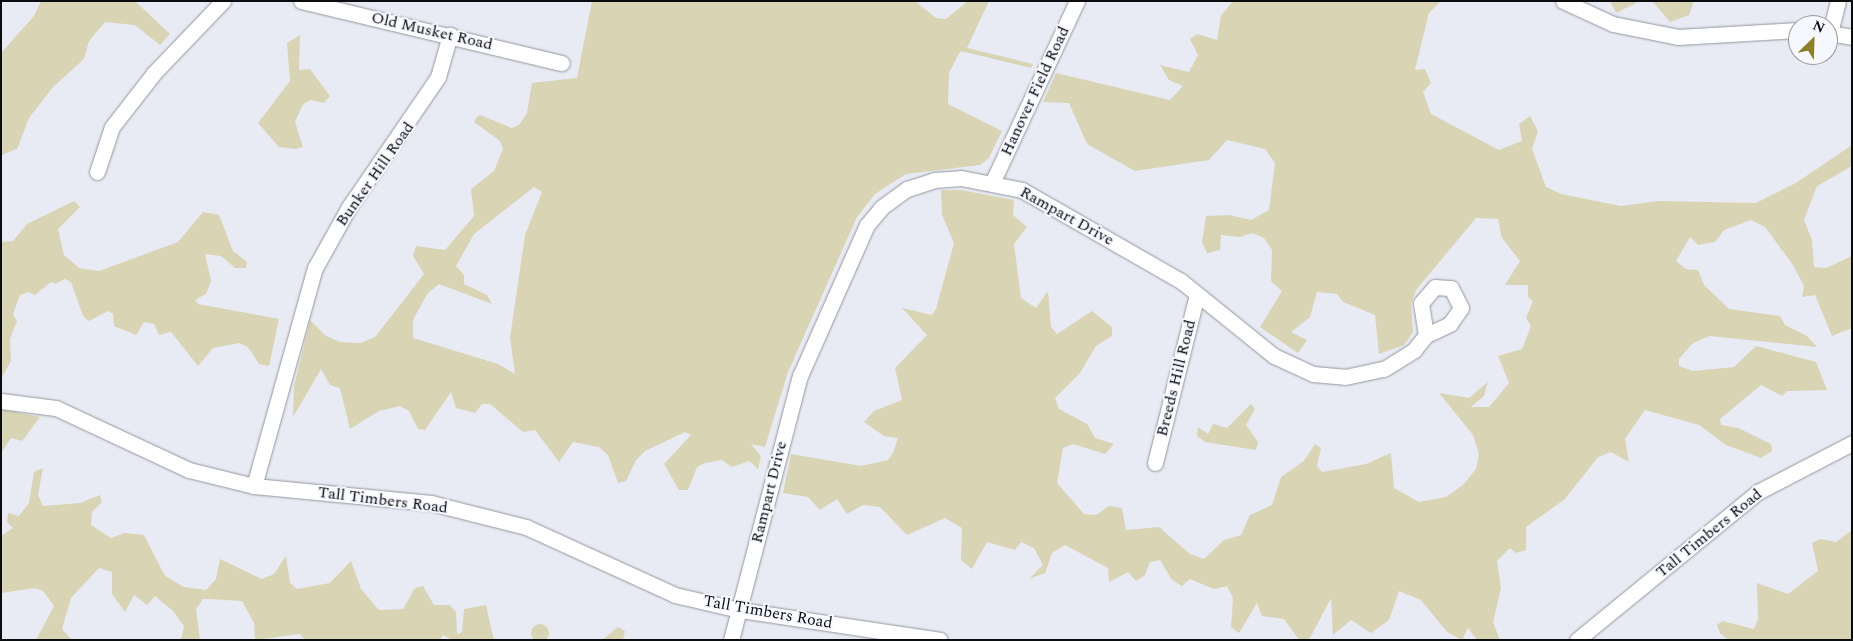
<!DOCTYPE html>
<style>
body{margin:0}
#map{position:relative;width:1853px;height:641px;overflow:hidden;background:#e8ebf4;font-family:Spectral,serif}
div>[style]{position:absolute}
.green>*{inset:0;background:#d9d4b3}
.round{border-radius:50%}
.roads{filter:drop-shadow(0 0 1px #93969e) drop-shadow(0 0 1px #93969e)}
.minor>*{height:15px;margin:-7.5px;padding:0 7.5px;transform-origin:7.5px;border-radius:7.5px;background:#fff}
span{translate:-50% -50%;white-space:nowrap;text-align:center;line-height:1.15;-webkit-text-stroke:4px #f6f8fe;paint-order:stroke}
.street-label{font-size:16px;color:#0b0c0f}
.frame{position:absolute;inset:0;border:2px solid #0b0c0f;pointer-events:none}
.north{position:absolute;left:1788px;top:15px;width:50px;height:50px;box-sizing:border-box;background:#f6f8fe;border:1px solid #989a9e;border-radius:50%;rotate:24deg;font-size:14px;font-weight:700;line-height:20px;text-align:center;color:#0b0c0f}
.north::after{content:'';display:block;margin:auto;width:18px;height:22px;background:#8e8027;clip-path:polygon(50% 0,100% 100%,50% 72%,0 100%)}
</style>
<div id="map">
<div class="green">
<div style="clip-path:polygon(41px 1px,135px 1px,170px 34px,160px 45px,135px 25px,105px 22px,89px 41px,84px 59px,53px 87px,29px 118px,17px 149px,1px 155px,1px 53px,34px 16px)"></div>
<div style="clip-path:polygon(evenodd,592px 1px,915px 1px,936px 18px,946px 19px,968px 1px,989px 1px,967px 48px,1033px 64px,1031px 68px,961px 51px,958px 55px,949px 73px,948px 104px,1002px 131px,989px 158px,980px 165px,906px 174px,875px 194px,857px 217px,788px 372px,765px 447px,751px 444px,761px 456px,758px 469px,749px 461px,732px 467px,722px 460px,705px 463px,697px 467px,688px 490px,679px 490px,664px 464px,691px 435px,685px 432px,645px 451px,636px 460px,626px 481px,618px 483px,608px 455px,599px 447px,573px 442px,559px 462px,535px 430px,523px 432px,490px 404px,482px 404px,475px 413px,456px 408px,451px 392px,425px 430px,418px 429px,409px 411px,400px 406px,379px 411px,350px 429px,340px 388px,330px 385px,321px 369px,293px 417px,294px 386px,310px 320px,326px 336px,340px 342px,361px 343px,375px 337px,424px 274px,413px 256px,416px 246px,445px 250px,474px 216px,471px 189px,494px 171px,503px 149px,500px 141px,474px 122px,476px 118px,480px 115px,512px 128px,519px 125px,527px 113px,532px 83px,577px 78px,592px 1px,534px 187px,542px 192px,525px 235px,510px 338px,515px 374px,498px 364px,413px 338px,413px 320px,427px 294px,439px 284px,492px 304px,487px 295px,464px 284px,464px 275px,456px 266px,474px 234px,534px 187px)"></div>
<div style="clip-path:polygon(1233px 1px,1441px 1px,1429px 13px,1415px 70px,1425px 69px,1431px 83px,1423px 92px,1431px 114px,1499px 150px,1522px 141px,1519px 124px,1530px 116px,1538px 131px,1532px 149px,1546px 187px,1561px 194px,1621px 206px,1658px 201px,1756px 203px,1796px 183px,1852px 145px,1852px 166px,1817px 186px,1804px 220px,1812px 240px,1814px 267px,1826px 268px,1852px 256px,1852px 328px,1832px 336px,1815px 295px,1802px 297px,1804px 286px,1793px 265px,1765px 227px,1751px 220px,1724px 230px,1715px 242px,1698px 245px,1690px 237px,1676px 261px,1686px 269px,1698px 270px,1704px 285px,1729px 309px,1780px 316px,1785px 325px,1807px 336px,1817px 347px,1710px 336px,1693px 343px,1679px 359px,1679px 366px,1693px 371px,1734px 367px,1756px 346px,1816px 362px,1827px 390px,1787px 391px,1782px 396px,1761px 385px,1720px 419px,1721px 425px,1738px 428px,1771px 444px,1772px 451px,1761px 458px,1726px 445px,1699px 425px,1645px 410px,1625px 439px,1629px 462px,1611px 452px,1598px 457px,1565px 499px,1526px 527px,1526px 550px,1516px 553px,1510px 548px,1497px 561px,1501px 588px,1493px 622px,1500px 640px,1477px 640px,1468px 628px,1462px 640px,1447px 632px,1421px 600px,1399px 591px,1389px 620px,1371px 633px,1351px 620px,1333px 635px,1331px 598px,1309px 640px,1299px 640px,1284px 619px,1262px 616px,1257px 603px,1239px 633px,1231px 627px,1233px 598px,1227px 586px,1214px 589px,1190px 579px,1182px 586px,1172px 580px,1160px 560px,1150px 562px,1145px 575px,1136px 581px,1128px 572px,1109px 582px,1108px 568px,1065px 545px,1052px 553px,1045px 573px,1029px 579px,1043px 565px,1034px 548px,1021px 542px,1015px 550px,987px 542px,972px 569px,961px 560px,962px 528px,945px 518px,907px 535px,880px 507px,863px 505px,847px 514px,837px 499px,820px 510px,808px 497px,783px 493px,791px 454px,861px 466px,888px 460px,893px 453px,898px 438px,884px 436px,864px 422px,874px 411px,902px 400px,895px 368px,927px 335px,902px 308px,932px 315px,936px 309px,954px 243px,942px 215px,941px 190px,961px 190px,1014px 200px,1013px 215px,1027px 227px,1014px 244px,1021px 298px,1036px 308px,1048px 291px,1051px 327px,1057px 334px,1092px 311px,1112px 327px,1112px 336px,1096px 346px,1080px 373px,1055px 398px,1059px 409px,1087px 424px,1095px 438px,1114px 444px,1105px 454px,1073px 444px,1063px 448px,1057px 483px,1084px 514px,1096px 515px,1109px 506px,1122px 508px,1126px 530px,1159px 527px,1190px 554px,1204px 559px,1224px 540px,1241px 535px,1250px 515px,1272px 505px,1281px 477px,1304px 461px,1315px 444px,1321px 448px,1317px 466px,1322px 472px,1366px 464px,1391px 453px,1394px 488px,1419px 502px,1446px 497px,1463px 485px,1476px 469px,1479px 454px,1473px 435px,1439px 393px,1469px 398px,1488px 382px,1484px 396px,1471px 407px,1489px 407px,1509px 383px,1498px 356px,1522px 349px,1531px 326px,1526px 318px,1533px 301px,1528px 297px,1528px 285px,1505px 285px,1520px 261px,1502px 238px,1498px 219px,1476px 218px,1416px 290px,1411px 304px,1413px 332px,1404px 345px,1379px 354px,1375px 315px,1343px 302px,1337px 294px,1317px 292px,1310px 317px,1291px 332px,1307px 340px,1298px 353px,1260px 327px,1282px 291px,1271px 281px,1272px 250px,1264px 238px,1252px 233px,1240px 237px,1221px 235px,1220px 250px,1207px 253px,1202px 242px,1206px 216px,1229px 215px,1251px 220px,1269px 210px,1275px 163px,1265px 149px,1227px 140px,1209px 160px,1135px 171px,1087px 144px,1069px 103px,1043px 102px,1056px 73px,1170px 100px,1183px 86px,1169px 80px,1160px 65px,1189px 72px,1198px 55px,1190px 39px,1197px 34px,1217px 40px,1221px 16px)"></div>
<div style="clip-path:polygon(1610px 1px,1640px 1px,1616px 13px)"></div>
<div style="clip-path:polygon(1652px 1px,1692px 1px,1693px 4px,1689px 15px,1670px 22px)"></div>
<div style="clip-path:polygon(300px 35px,299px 70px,310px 69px,330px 96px,324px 103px,311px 100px,303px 104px,295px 122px,303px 147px,295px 149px,279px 147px,258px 123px,290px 81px,287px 43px)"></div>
<div style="clip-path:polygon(74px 201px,80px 207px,58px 229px,64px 255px,79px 268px,99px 271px,178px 242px,203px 212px,219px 215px,233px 251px,247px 262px,246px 268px,235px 268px,221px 256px,205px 254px,211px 281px,206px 294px,195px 300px,198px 304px,279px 319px,269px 366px,259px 364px,248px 347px,239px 343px,213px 348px,198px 366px,171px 332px,159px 335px,154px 324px,144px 322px,136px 335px,114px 326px,113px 314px,108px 311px,89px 321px,83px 316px,71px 282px,65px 279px,55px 284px,51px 282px,35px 295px,28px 292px,20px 295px,13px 314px,17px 321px,10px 339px,11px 361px,1px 379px,1px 242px,13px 241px,27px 224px)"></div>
<div style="clip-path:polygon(1251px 404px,1255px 409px,1246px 425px,1258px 442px,1256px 450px,1205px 442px,1197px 436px,1198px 427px,1208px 434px,1213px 424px,1227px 428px)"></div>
<div style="clip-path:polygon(1px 409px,40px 417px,22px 441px,11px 438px,1px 453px)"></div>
<div style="clip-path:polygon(43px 468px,38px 495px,43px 506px,80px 503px,100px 495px,102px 502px,92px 512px,91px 525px,111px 538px,125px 533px,144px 535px,165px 576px,184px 587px,206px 590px,216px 579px,220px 559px,262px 579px,274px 574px,286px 556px,290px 583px,297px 589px,330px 583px,351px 561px,361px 589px,379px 610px,403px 609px,415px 588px,423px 586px,434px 605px,450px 605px,456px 612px,457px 634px,462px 632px,464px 609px,486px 605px,494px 640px,452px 640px,443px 635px,440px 640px,305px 640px,300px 634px,255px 640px,254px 623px,242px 601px,209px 599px,203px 599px,196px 609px,200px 640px,181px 640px,184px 626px,173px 611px,155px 596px,147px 605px,134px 595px,125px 612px,112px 594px,112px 572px,99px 568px,71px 598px,62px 629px,72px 640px,36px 640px,54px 606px,43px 591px,35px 588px,1px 593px,1px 536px,13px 528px,7px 522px,8px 513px,19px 516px,29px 503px,34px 472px)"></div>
<div style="clip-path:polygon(1852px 530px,1852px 640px,1728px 640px,1720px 633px,1717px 625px,1722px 621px,1754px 629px,1758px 619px,1757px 583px,1788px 594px,1818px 571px,1812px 543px,1820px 539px,1836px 542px)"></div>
<div class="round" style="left:531px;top:624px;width:18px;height:18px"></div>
<div style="clip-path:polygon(618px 627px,625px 631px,623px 640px,602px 640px)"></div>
</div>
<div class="roads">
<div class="minor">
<div style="left:301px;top:1px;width:268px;rotate:13.4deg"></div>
<div style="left:1563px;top:1px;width:55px;rotate:24.7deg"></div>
<div style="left:1613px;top:24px;width:66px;rotate:11.3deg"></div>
<div style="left:1678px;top:37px;width:120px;rotate:-3.3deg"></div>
<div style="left:1828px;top:33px;width:24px;rotate:9deg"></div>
<div style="left:1830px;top:33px;width:33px;rotate:-76deg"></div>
<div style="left:97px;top:172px;width:47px;rotate:-71.6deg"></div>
<div style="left:112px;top:127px;width:68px;rotate:-52.1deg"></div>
<div style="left:154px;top:73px;width:100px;rotate:-46.2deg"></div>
<div style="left:993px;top:181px;width:199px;rotate:-65deg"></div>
<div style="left:1435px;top:287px;width:16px;rotate:4deg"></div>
<div style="left:1451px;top:288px;width:22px;rotate:63deg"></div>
<div style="left:1461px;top:308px;width:19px;rotate:125deg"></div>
<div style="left:1450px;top:324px;width:26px;rotate:155deg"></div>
<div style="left:1426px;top:335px;width:32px;rotate:-99deg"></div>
<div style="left:1421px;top:303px;width:21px;rotate:-49deg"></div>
<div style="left:1px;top:401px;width:55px;rotate:7.3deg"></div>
<div style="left:56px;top:408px;width:147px;rotate:25deg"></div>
<div style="left:189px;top:470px;width:67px;rotate:13.8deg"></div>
<div style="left:254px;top:486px;width:178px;rotate:5.5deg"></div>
<div style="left:431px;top:503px;width:98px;rotate:14.2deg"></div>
<div style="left:526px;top:527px;width:164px;rotate:24.5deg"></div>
<div style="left:675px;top:595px;width:67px;rotate:13deg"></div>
<div style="left:740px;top:610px;width:202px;rotate:8.5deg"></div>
<div style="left:1155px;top:463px;width:174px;rotate:-76deg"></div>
<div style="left:254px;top:486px;width:226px;rotate:-74.4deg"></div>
<div style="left:315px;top:268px;width:70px;rotate:-60.9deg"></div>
<div style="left:349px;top:207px;width:158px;rotate:-55.6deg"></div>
<div style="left:438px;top:77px;width:44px;rotate:-74.1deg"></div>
<div style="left:731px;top:640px;width:273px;rotate:-75.4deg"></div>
<div style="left:800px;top:376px;width:165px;rotate:-66.1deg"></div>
<div style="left:867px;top:225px;width:23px;rotate:-50deg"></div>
<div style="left:882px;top:207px;width:31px;rotate:-36deg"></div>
<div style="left:907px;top:189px;width:28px;rotate:-18deg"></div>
<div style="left:934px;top:180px;width:27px;rotate:-4deg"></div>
<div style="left:961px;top:178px;width:62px;rotate:11.1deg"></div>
<div style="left:1022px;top:190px;width:183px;rotate:29.8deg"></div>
<div style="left:1181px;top:281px;width:119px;rotate:38.9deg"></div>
<div style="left:1274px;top:356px;width:43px;rotate:24.8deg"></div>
<div style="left:1313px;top:374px;width:32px;rotate:5deg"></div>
<div style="left:1345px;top:377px;width:40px;rotate:-12deg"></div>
<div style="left:1384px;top:369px;width:36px;rotate:-32deg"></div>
<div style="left:1414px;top:350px;width:19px;rotate:-51deg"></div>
<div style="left:1577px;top:640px;width:234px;rotate:-39.3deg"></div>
<div style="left:1758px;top:492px;width:106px;rotate:-27.5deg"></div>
</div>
</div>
<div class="street-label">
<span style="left:432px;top:31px;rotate:13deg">Old Musket Road</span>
<span style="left:1035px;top:91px;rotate:-65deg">Hanover Field Road</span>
<span style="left:375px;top:174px;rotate:-55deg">Bunker Hill Road</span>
<span style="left:1067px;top:216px;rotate:29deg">Rampart Drive</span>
<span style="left:1176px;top:378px;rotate:-76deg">Breeds Hill Road</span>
<span style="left:769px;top:492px;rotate:-76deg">Rampart Drive</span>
<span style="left:383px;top:500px;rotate:7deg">Tall Timbers Road</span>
<span style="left:1709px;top:533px;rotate:-39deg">Tall Timbers Road</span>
<span style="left:768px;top:612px;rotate:10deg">Tall Timbers Road</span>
</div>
<div class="frame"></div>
<div class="north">N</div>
</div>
